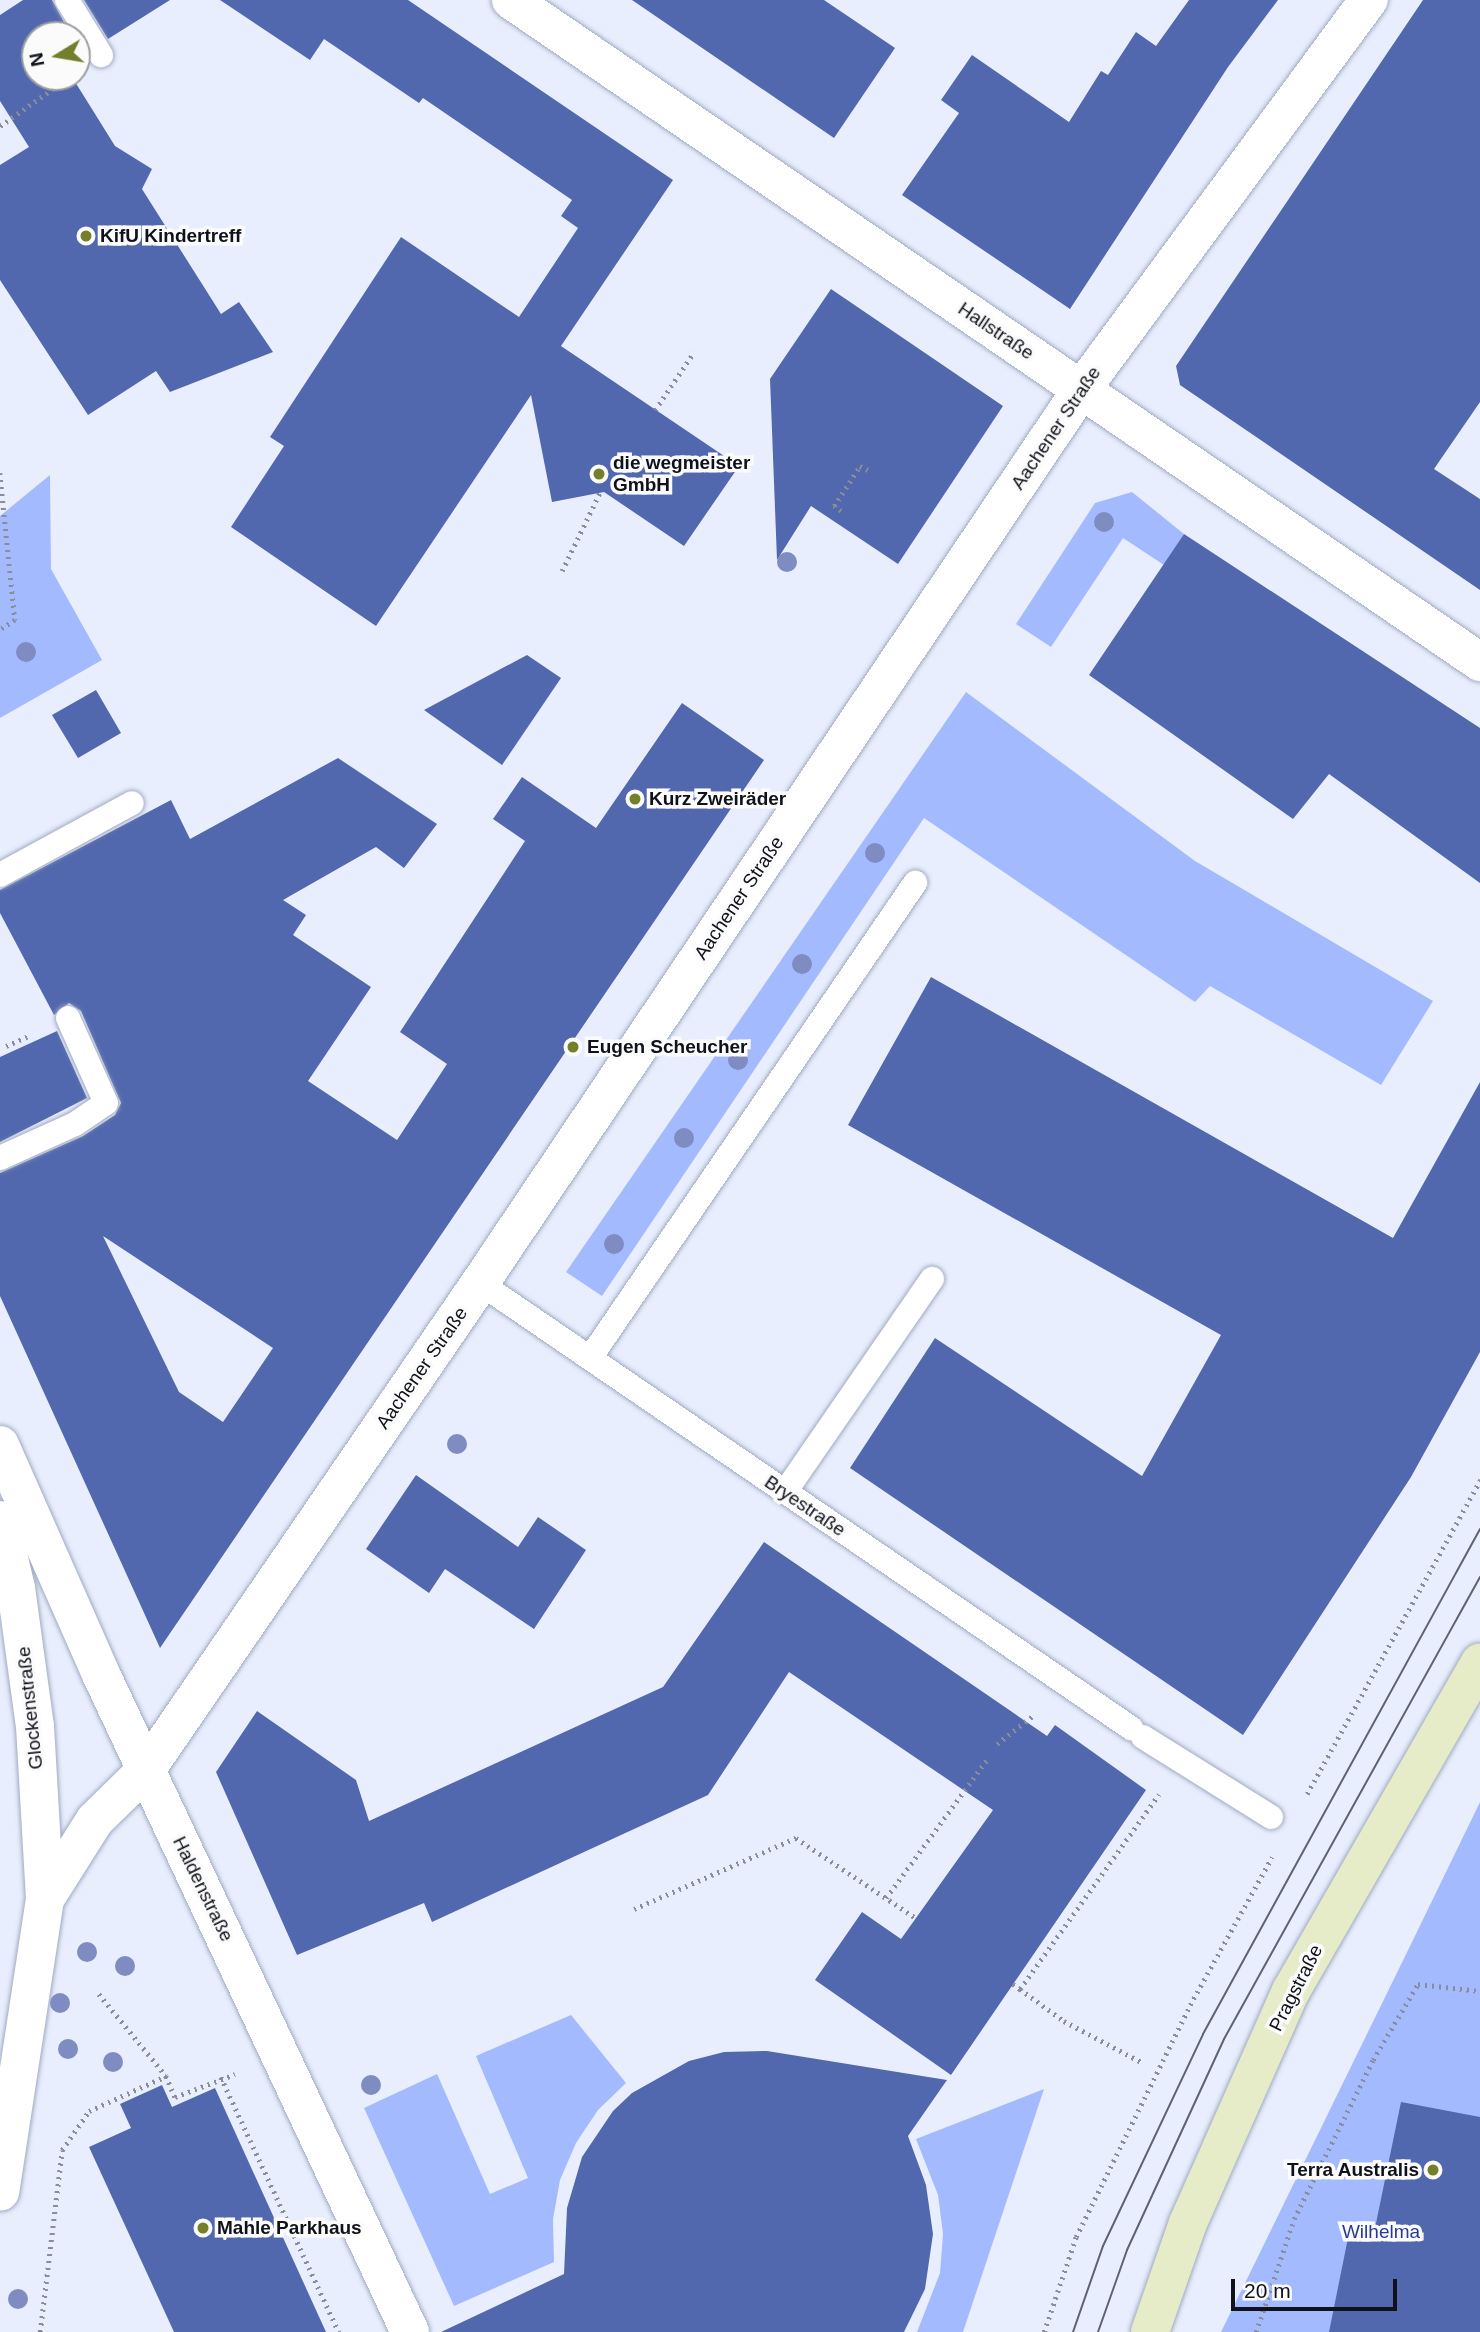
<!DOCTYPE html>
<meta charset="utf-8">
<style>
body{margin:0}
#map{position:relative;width:1480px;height:2332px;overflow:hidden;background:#e8eefd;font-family:Helvetica,sans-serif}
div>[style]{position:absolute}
.green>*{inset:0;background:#a3bbfe}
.building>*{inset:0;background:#5268ae}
.path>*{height:4.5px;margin-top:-2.25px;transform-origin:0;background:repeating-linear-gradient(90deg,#888d99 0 2px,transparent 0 7px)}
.roads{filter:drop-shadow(0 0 2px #a0aac2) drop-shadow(0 0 2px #a0aac2)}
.service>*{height:24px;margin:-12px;padding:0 12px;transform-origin:12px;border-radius:12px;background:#fff}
.minor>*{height:38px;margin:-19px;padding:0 19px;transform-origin:19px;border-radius:19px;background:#fff}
.tertiary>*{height:38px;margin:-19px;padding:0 19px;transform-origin:19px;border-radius:19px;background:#fff}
.secondary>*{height:38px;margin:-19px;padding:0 19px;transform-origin:19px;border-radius:19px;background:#e6ebc8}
.tram>*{height:2px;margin:-1px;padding:0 1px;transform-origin:1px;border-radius:1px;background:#5f636e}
.trees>*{width:20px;height:20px;margin:-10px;border-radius:50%;background:#7e8cc2}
.dots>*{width:19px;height:19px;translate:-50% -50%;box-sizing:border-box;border:4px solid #fbfbfb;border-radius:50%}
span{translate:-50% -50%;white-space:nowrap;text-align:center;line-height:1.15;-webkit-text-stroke:7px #fbfbfb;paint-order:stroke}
.poi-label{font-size:19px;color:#0f121a;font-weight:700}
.left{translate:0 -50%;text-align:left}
.right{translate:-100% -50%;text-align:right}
.street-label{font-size:19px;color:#0f121a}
.park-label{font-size:19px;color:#283b91}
.north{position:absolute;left:21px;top:21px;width:70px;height:70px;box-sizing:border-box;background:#fbfbfb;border:2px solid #9d9ea1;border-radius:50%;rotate:259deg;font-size:19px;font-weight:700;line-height:28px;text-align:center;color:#0f121a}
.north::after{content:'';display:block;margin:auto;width:24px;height:32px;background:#737f2b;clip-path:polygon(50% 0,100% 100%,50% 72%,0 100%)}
.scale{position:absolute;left:1231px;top:2279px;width:166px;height:32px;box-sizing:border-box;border:4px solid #0f121a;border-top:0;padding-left:9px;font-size:21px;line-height:24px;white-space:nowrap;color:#0f121a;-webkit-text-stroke:5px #fbfbfb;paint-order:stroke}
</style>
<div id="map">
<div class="green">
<div style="clip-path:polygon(50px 475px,51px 569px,102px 660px,0 718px,0 516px)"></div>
<div style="clip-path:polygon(1132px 492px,1184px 534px,1164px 565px,1123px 538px,1051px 647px,1016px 624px,1095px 503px)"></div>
<div style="clip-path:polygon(966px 692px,1195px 861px,1433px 1001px,1381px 1085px,1210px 986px,1195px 1002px,924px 818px,602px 1296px,566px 1272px)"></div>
<div style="clip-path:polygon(1480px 1802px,1480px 2332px,1221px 2332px,1413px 1940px)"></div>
<div style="clip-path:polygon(571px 2015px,626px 2083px,598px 2110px,576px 2143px,560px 2180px,553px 2219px,554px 2262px,454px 2306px,364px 2108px,437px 2074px,490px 2194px,528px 2178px,476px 2056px)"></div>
<div style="clip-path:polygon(1044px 2089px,963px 2332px,917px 2332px,940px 2273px,943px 2234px,938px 2195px,916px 2139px)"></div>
</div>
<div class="building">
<div style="clip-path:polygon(23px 0,52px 0,71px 35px,35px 35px,35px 77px,72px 77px,115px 146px,152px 169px,142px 189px,221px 314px,239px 302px,273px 352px,170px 392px,156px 371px,88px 415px,0 280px,0 165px,29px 147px,0 101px,0 15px)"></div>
<div style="clip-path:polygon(84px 0,170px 0,108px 39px)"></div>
<div style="clip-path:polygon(220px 0,408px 0,673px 180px,561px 346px,739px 466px,684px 546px,604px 492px,552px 502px,531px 395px,376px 626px,231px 527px,284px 446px,270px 437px,401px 237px,519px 317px,578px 228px,561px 216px,572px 200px,423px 98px,419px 103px,324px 39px,310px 60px)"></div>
<div style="clip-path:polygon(632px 0,824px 0,895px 48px,834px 138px)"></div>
<div style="clip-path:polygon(1189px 0,1278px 0,1228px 67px,1070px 309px,902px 195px,959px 113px,941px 100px,972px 55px,1069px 122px,1101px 71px,1108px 75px,1136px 32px,1156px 46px)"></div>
<div style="clip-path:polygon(1423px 0,1480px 0,1480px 402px,1434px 469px,1480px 499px,1480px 590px,1180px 385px,1176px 366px)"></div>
<div style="clip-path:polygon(831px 289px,1003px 406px,898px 564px,811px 506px,777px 560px,770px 379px)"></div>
<div style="clip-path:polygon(1184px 534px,1480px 728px,1480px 883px,1329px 774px,1293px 819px,1089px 675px)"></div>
<div style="clip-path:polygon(527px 655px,561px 678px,502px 765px,424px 710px)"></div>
<div style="clip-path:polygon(96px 690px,121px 733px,78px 758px,52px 715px)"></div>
<div style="clip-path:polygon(evenodd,682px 703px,764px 760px,160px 1648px,0 1296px,0 1173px,83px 1136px,115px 1115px,121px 1103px,81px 1011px,69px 1003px,54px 1015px,0 913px,0 890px,171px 800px,190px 839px,338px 758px,437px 824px,404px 868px,376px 847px,283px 900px,306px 915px,293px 935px,371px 987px,308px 1081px,397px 1140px,447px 1064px,400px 1032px,525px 841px,493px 819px,522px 777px,596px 828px,682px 703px,103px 1236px,273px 1348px,223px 1422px,179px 1392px,103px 1236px)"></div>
<div style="clip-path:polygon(931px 977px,1393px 1238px,1480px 1082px,1480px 1352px,1411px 1477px,1243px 1735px,850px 1468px,935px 1338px,1142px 1476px,1221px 1335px,848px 1125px)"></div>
<div style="clip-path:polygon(57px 1031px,87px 1098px,0 1142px,0 1057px)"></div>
<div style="clip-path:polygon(416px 1475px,518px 1547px,538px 1517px,586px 1550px,534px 1629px,445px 1569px,429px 1593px,366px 1549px)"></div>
<div style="clip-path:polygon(764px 1542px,1047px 1736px,1055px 1725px,1146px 1790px,951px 2075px,815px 1980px,862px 1912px,901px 1939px,993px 1810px,789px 1672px,708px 1795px,432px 1922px,424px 1903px,297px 1955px,216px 1772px,257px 1711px,356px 1780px,369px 1821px,663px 1687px)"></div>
<div style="clip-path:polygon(767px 2051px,947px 2080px,908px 2136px,926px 2185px,933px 2234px,925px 2289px,904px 2332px,441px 2332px,564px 2274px,567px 2208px,582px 2157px,613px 2111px,632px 2093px,689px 2061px,724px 2052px)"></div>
<div style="clip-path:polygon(162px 2085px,172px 2107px,215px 2088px,326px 2332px,174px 2332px,89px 2147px,131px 2128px,120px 2104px)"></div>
<div style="clip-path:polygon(1401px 2102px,1480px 2117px,1480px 2332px,1329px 2332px,1351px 2223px,1375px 2228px)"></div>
</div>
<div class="path">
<div style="left:0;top:126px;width:83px;rotate:-35.2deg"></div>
<div style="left:655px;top:410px;width:70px;rotate:-56.1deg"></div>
<div style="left:0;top:473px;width:148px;rotate:84.2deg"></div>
<div style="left:15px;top:620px;width:18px;rotate:146deg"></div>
<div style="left:841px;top:511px;width:9px;rotate:-144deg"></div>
<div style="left:834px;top:506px;width:48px;rotate:-57deg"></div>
<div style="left:860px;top:466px;width:9px;rotate:27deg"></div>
<div style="left:562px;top:571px;width:90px;rotate:-64.3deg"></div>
<div style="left:6px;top:1046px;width:27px;rotate:-24deg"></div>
<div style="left:997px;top:1744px;width:48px;rotate:-38.3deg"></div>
<div style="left:1307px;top:1794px;width:359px;rotate:-61.1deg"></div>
<div style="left:886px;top:1898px;width:170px;rotate:-53.9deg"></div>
<div style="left:634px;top:1909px;width:177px;rotate:-23.7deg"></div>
<div style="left:796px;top:1838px;width:144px;rotate:33.7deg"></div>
<div style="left:1013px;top:1984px;width:9px;rotate:36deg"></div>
<div style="left:1020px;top:1989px;width:239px;rotate:-54.5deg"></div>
<div style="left:1020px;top:1989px;width:54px;rotate:36deg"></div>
<div style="left:1064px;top:2021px;width:87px;rotate:28deg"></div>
<div style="left:99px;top:1994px;width:106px;rotate:50.7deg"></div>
<div style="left:221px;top:2077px;width:281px;rotate:65.2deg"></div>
<div style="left:40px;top:2332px;width:183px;rotate:-83.1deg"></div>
<div style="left:62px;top:2150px;width:47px;rotate:-55.3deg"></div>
<div style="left:89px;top:2111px;width:85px;rotate:-24.4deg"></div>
<div style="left:166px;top:2076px;width:23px;rotate:67deg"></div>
<div style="left:175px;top:2097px;width:64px;rotate:-21deg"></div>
<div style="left:1044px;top:2332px;width:100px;rotate:-71.4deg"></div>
<div style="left:1076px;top:2237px;width:258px;rotate:-63.8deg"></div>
<div style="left:1190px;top:2005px;width:169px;rotate:-61deg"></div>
<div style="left:1256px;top:2332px;width:119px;rotate:-71.4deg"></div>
<div style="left:1294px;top:2219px;width:178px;rotate:-63.6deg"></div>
<div style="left:1373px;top:2060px;width:88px;rotate:-59.4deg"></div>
<div style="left:1418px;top:1984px;width:62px;rotate:6.4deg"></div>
</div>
<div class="roads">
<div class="service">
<div style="left:67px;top:0;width:65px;rotate:58.3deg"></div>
<div style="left:0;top:875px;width:150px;rotate:-28.6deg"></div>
<div style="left:0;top:1158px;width:82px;rotate:-24.4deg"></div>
<div style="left:75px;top:1124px;width:37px;rotate:-34deg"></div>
<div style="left:106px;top:1103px;width:93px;rotate:-114.1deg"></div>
<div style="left:480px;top:1283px;width:789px;rotate:34.36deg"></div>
<div style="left:590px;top:1358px;width:576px;rotate:-55.62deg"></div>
<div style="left:785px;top:1492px;width:259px;rotate:-55.4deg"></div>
<div style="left:1143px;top:1737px;width:151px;rotate:32deg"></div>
</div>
<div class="minor">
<div style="left:511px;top:0;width:1174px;rotate:34.34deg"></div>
<div style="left:0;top:1520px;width:70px;rotate:76.8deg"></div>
<div style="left:16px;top:1588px;width:139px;rotate:82.2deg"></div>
<div style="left:35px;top:1726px;width:173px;rotate:86.7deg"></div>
<div style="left:45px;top:1899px;width:296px;rotate:98.7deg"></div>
<div style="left:45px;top:1899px;width:93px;rotate:-57.7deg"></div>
<div style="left:95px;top:1820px;width:71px;rotate:-44.4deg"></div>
<div style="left:146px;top:1770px;width:591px;rotate:-55.56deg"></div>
<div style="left:480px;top:1283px;width:1076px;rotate:-56.06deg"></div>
<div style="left:1081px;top:390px;width:485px;rotate:-53.6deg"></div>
</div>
<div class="tertiary">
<div style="left:0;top:1445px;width:248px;rotate:66.2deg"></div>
<div style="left:100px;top:1672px;width:729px;rotate:64.84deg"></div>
</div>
<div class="secondary">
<div style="left:1150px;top:2332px;width:115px;rotate:-70.8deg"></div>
<div style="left:1188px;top:2223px;width:254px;rotate:-66.1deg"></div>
<div style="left:1291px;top:1991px;width:379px;rotate:-60.1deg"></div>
</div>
</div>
<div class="tram">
<div style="left:1073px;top:2332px;width:91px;rotate:-70.8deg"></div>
<div style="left:1103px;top:2246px;width:234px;rotate:-64.7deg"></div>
<div style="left:1203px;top:2034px;width:576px;rotate:-61.25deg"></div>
<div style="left:1098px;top:2332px;width:87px;rotate:-70.5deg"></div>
<div style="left:1127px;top:2250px;width:232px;rotate:-65.3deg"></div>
<div style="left:1224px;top:2039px;width:528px;rotate:-61.01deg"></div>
</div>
<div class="trees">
<div style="left:1104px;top:522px"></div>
<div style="left:787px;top:562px"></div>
<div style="left:26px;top:652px"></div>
<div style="left:875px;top:853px"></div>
<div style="left:802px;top:964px"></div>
<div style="left:738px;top:1060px"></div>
<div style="left:684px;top:1138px"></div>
<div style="left:614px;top:1244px"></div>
<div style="left:457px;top:1444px"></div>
<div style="left:87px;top:1952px"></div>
<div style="left:125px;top:1966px"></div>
<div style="left:60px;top:2003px"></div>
<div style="left:68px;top:2049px"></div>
<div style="left:113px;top:2062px"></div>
<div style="left:371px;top:2085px"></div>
<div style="left:18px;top:2299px"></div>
</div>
<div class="dots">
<div style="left:86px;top:236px;background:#737f2b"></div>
<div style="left:599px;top:474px;background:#737f2b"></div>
<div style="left:635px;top:799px;background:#737f2b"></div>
<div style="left:573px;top:1047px;background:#737f2b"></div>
<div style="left:1433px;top:2170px;background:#737f2b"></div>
<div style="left:203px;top:2228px;background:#737f2b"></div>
</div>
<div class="poi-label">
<span class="left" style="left:100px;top:236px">KifU Kindertreff</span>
<span class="left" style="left:613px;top:474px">die wegmeister<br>GmbH</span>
<span class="left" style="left:649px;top:799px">Kurz Zweiräder</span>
<span class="left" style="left:587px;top:1047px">Eugen Scheucher</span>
<span class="right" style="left:1419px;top:2170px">Terra Australis</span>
<span class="left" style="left:217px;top:2228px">Mahle Parkhaus</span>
</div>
<div class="street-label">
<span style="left:996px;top:331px;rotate:34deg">Hallstraße</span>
<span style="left:1056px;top:428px;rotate:-56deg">Aachener Straße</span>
<span style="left:739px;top:898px;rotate:-56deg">Aachener Straße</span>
<span style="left:422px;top:1368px;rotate:-55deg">Aachener Straße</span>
<span style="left:805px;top:1506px;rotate:34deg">Bryestraße</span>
<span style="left:30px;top:1708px;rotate:-96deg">Glockenstraße</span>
<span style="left:203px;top:1889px;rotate:64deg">Haldenstraße</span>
<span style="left:1296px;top:1988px;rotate:-63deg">Pragstraße</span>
</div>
<div class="park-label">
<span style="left:1381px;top:2232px">Wilhelma</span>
</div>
<div class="north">N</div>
<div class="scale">20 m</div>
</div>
